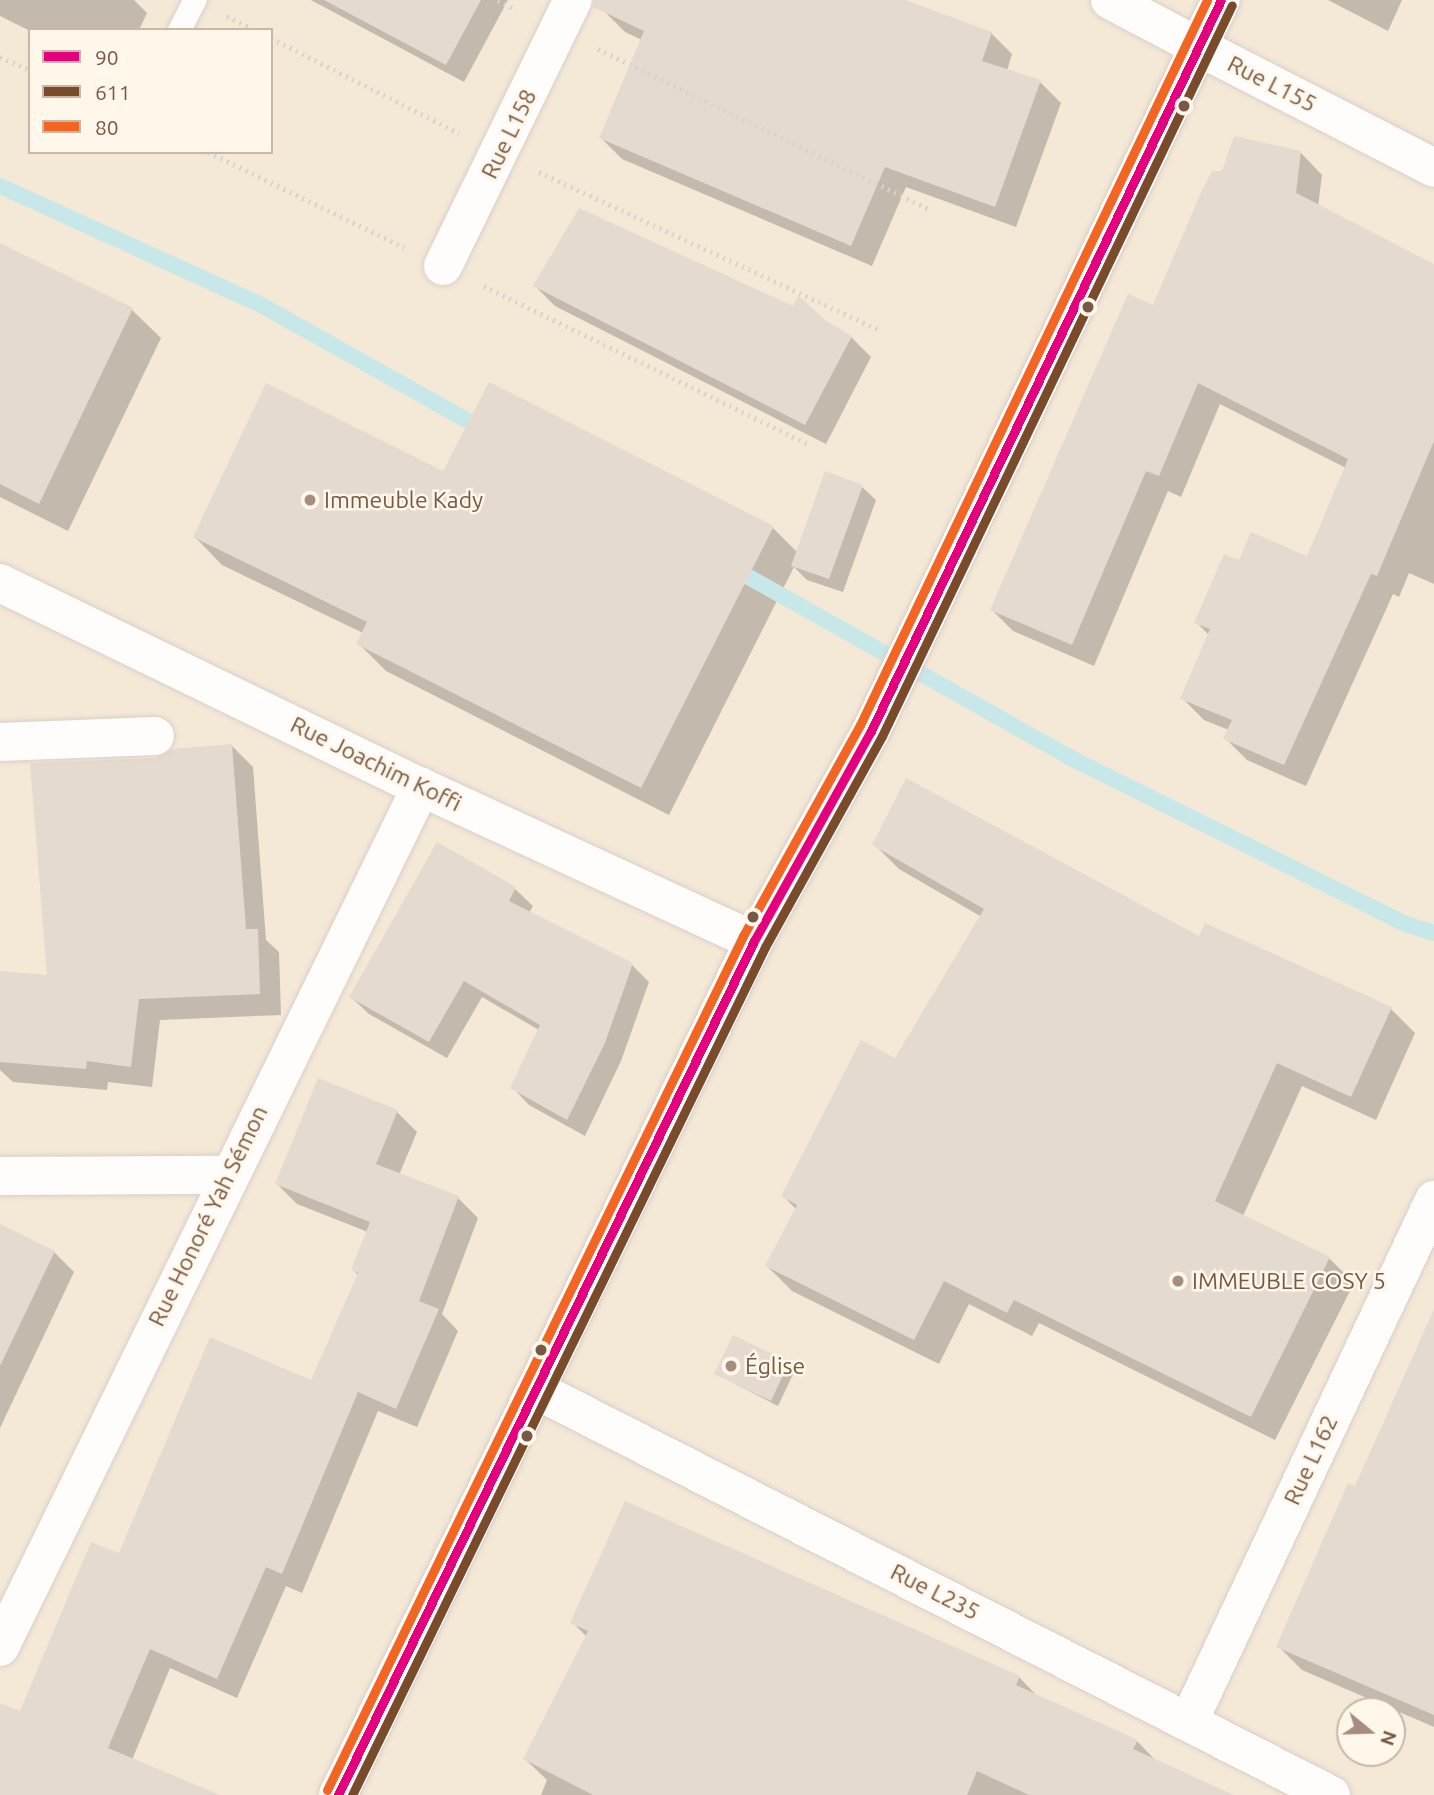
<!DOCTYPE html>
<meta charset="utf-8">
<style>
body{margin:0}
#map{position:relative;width:1434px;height:1795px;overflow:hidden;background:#f8f2e7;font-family:Ubuntu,sans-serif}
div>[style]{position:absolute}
.residential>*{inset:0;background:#f4e8d7}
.shadow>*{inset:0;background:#0003}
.stream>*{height:16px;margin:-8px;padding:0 8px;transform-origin:8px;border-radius:8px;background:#c8e7e9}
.building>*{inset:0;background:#e5dacf}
.path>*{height:4.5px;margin-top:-2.25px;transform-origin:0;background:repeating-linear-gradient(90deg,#dad2cb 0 2px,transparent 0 7px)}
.roads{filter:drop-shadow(0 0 2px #d9cfc6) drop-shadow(0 0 2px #d9cfc6)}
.service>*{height:23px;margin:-11.5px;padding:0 11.5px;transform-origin:11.5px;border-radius:11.5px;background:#fefdfb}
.minor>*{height:38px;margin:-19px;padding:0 19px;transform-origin:19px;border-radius:19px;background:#fefdfb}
.tertiary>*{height:38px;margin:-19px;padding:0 19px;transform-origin:19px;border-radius:19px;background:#fefdfb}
.bus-1>*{height:9px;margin:-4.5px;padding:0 4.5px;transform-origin:4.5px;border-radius:4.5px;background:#e5007d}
.bus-2>*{height:9px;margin:-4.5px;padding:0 4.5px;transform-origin:4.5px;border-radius:4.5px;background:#7a4b2a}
.bus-3>*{height:9px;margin:-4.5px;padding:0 4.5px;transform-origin:4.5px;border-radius:4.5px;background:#f26522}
.dots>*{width:19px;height:19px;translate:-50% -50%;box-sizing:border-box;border:4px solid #fff7ea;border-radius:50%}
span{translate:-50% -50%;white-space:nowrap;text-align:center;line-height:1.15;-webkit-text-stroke:5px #fff7ea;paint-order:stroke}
.street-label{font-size:23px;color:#785845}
.poi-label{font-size:23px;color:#785845}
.left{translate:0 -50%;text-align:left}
.legend{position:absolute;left:28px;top:28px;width:245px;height:126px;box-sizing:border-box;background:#fff7ea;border:2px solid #c9b7a8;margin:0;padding:9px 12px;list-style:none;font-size:21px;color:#785845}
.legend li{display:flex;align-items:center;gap:14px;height:35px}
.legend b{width:35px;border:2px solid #c9b7a8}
.north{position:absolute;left:1336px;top:1697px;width:70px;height:70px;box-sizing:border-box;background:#fff7ea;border:2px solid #c9b7a8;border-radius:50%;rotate:109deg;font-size:19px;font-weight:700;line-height:28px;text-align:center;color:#785845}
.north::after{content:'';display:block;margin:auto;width:24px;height:32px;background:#a58e7e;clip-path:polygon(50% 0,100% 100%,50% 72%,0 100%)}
</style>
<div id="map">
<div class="residential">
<div style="clip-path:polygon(evenodd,0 0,1434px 0,1434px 1795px,0 1795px,0 0,30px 30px,271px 30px,271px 152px,30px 152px,30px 30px,0 0,1350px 1711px,1392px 1711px,1392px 1753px,1350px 1753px,1350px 1711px)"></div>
</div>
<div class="shadow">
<div style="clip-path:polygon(0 0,134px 0,147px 13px,139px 30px,30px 31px,0 16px)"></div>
<div style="clip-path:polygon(311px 0,508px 0,464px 82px)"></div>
<div style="clip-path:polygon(609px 0,900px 0,991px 33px,1012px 54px,1007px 71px,1040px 82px,1061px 103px,1016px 227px,906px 187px,872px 266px,622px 159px,601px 138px,642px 40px,625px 32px,604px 11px)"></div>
<div style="clip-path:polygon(1328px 0,1402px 0,1388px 31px)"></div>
<div style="clip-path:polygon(1301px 153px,1322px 175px,1318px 207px,1434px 266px,1434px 584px,1409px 573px,1399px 597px,1393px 594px,1306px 786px,1247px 760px,1225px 738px,1229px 730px,1204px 720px,1182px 698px,1209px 635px,1196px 622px,1240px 563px,1308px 558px,1346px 468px,1220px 404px,1181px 497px,1168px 491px,1094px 666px,1013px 631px,992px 610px,1154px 307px)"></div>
<div style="clip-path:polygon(0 245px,132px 310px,161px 338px,68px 531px,0 497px)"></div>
<div style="clip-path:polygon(535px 286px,824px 322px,851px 337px,871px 357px,826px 444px,555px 306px)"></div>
<div style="clip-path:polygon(444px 473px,773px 528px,798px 553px,862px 487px,876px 500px,843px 592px,807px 580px,794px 567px,669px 815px,386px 671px,358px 643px,363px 633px,222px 565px,195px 537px)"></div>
<div style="clip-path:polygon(231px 745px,253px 767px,266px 940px,279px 952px,281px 1015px,160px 1020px,152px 1087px,108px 1082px,107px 1090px,13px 1082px,0 1070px,0 972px,49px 977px,156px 760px)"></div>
<div style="clip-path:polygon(874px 844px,1200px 939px,1391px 1009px,1415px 1033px,1376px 1120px,1302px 1086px,1243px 1216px,1329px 1258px,1354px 1283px,1275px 1440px,1039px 1323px,1032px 1336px,969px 1304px,939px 1364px,792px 1291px,767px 1266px,796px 1209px,783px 1196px,895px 1060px,982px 917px,899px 869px)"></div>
<div style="clip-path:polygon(437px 845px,515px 889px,533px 906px,529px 913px,632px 965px,649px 982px,621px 1061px,585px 1136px,529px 1105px,512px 1087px,539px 1030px,482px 997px,447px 1058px,369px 1014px,351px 997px)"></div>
<div style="clip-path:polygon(397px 1112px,417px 1132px,399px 1175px,458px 1198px,478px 1218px,442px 1314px,458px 1331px,417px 1427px,378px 1411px,302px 1593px,286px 1586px,237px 1698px,170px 1668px,132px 1760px,182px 1795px,0 1795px,0 1705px,21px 1713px,120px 1556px,312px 1382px,358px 1275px,353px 1270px,368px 1232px,297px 1204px,277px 1184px)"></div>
<div style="clip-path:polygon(0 1226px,54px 1252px,74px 1272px,0 1428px)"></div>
<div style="clip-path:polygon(1434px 1324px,1434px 1727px,1302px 1670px,1278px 1646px)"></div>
<div style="clip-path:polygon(788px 1363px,795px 1370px,778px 1406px,716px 1374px)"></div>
<div style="clip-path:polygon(572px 1622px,1019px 1677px,1038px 1697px,1137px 1741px,1156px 1761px,1229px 1795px,541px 1795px,547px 1780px,525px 1759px,587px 1637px)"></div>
</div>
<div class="stream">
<div style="left:0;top:186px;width:289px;rotate:24.5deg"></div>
<div style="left:263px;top:306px;width:256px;rotate:29.3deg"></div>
<div style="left:729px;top:566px;width:390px;rotate:29.3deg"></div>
<div style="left:1069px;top:757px;width:378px;rotate:26.4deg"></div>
<div style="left:1408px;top:925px;width:27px;rotate:17deg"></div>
</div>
<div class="building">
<div style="clip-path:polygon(324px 0,481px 0,446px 65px)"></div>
<div style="clip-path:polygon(595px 0,905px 0,992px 32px,982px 61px,1041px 80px,995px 207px,885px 167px,851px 246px,599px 138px,644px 31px,593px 7px)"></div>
<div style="clip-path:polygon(1234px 136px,1301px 151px,1296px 193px,1434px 264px,1434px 441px,1377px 576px,1371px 574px,1284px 765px,1223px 739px,1232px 720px,1180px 699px,1210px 629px,1194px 623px,1224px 554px,1239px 560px,1251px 532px,1307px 556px,1348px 459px,1198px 383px,1159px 476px,1146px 471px,1072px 645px,990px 610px,1128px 294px,1153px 305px,1202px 190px,1212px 171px,1222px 171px)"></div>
<div style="clip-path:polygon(579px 208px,793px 306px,798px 295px,825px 320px,852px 336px,805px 425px,533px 286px)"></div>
<div style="clip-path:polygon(0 243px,133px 308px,39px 504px,0 484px)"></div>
<div style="clip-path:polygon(489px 382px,774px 526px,641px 788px,356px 644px,367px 622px,193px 537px,266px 383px,443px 471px)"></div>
<div style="clip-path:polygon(825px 471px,863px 485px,829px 579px,791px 566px)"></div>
<div style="clip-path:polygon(232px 744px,246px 929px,258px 929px,260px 994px,139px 999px,131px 1067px,87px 1061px,86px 1069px,0 1062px,0 971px,47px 975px,30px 763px,156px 758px,172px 749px)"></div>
<div style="clip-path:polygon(906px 778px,1199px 936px,1205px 923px,1392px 1007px,1351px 1097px,1277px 1063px,1215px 1201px,1330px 1257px,1251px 1417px,1014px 1300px,1007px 1313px,944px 1281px,914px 1340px,765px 1266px,797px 1205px,781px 1196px,861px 1040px,895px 1058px,984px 909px,872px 845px)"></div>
<div style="clip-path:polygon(437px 842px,516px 887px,509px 901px,633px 963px,605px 1043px,567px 1120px,510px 1088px,540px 1025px,464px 981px,429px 1042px,349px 997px)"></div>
<div style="clip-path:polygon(318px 1078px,398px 1110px,376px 1164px,459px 1196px,419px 1301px,439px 1309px,396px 1409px,358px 1392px,282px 1574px,266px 1567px,217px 1679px,150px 1649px,108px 1748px,220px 1795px,0 1795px,0 1703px,20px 1711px,91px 1542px,119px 1553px,210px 1337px,311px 1380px,358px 1273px,351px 1270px,370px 1222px,275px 1184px)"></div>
<div style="clip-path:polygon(0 1224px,55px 1251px,0 1366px)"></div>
<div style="clip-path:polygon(1434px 1309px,1434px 1715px,1276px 1647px,1348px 1483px,1355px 1486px)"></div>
<div style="clip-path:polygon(733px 1335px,789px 1362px,771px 1401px,714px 1374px)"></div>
<div style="clip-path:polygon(625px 1501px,1020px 1676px,1016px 1685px,1138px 1740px,1133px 1749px,1234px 1795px,1029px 1795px,977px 1771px,967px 1795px,593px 1795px,523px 1759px,588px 1631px,570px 1623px)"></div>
</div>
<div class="path">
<div style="left:498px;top:0;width:21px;rotate:28deg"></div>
<div style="left:227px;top:16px;width:30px;rotate:27deg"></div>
<div style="left:271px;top:38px;width:211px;rotate:26.8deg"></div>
<div style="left:598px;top:49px;width:370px;rotate:25.8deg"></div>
<div style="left:0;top:57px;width:33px;rotate:23deg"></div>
<div style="left:208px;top:152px;width:218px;rotate:25.9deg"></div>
<div style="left:539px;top:172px;width:374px;rotate:24.9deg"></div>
<div style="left:484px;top:286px;width:363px;rotate:26deg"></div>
</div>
<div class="roads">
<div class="service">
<div style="left:179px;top:30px;width:34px;rotate:-63deg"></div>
</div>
<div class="minor">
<div style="left:1199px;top:47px;width:264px;rotate:27.2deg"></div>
<div style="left:443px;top:266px;width:296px;rotate:-64deg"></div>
<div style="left:0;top:583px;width:468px;rotate:25.9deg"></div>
<div style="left:421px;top:787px;width:367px;rotate:24.8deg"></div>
<div style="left:0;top:742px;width:155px;rotate:-2.2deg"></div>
<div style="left:0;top:1176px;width:228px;rotate:-0.3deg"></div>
<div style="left:538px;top:1391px;width:890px;rotate:27deg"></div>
<div style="left:0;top:1647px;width:958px;rotate:-63.92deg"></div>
<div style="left:1189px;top:1721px;width:576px;rotate:-64.81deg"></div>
</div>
<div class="tertiary">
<div style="left:1110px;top:0;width:101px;rotate:27.8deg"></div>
<div style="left:338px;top:1795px;width:950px;rotate:-64.03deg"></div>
<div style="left:754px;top:941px;width:240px;rotate:-60.9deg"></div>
<div style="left:871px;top:731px;width:810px;rotate:-64.42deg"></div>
</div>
</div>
<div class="bus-1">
<div style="left:338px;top:1795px;width:950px;rotate:-64.03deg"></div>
<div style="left:754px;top:941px;width:240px;rotate:-60.9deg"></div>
<div style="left:871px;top:731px;width:810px;rotate:-64.42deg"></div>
</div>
<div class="bus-2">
<div style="left:352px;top:1795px;width:943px;rotate:-64.03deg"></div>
<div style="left:765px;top:947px;width:241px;rotate:-61deg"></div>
<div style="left:882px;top:736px;width:810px;rotate:-64.42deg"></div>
</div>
<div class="bus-3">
<div style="left:327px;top:1790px;width:950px;rotate:-64.03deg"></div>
<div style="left:743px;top:936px;width:241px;rotate:-61deg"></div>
<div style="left:860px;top:725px;width:804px;rotate:-64.42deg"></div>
</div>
<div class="dots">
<div style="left:1184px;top:106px;background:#785845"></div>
<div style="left:1088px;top:307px;background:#785845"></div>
<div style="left:310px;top:500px;background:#a58e7e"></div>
<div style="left:753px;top:917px;background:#785845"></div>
<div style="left:1178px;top:1281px;background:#a58e7e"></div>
<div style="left:541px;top:1350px;background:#785845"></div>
<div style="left:731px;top:1366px;background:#a58e7e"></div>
<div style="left:527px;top:1436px;background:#785845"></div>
</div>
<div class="street-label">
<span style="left:1272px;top:84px;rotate:27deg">Rue L155</span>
<span style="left:509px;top:134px;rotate:-64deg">Rue L158</span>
<span style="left:376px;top:764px;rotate:26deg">Rue Joachim Koffi</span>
<span style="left:208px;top:1216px;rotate:-64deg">Rue Honoré Yah Sémon</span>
<span style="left:1311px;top:1460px;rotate:-65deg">Rue L162</span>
<span style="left:935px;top:1592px;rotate:27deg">Rue L235</span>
</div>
<div class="poi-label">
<span class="left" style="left:324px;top:500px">Immeuble Kady</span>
<span class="left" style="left:1192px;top:1281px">IMMEUBLE COSY 5</span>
<span class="left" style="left:745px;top:1366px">Église</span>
</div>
<ul class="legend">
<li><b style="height:9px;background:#e5007d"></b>90</li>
<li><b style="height:9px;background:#7a4b2a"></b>611</li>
<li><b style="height:9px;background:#f26522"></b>80</li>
</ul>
<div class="north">N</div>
</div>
